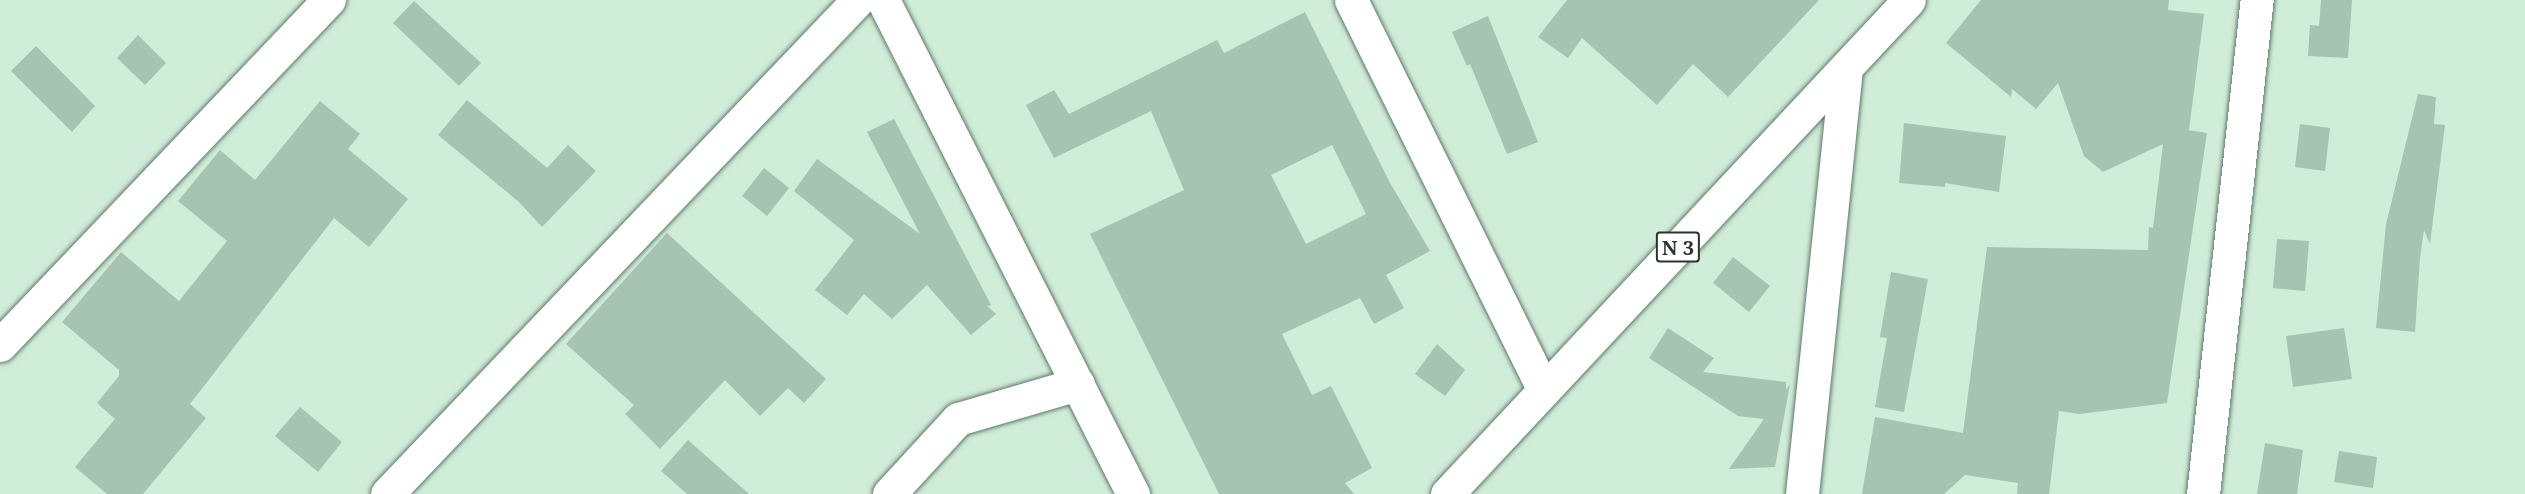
<!DOCTYPE html>
<style>
body{margin:0}
#map{position:relative;width:2525px;height:494px;overflow:hidden;background:#cfedd9;font-family:"Noto Serif",serif}
div>[style]{position:absolute}
.building>*{inset:0;background:#a7c3b1}
.roads{filter:drop-shadow(0 0 2px #5f7968) drop-shadow(0 0 2px #5f7968)}
.minor>*{height:33px;margin:-16.5px;padding:0 16.5px;transform-origin:16.5px;border-radius:16.5px;background:#fff}
.major>*{height:33px;margin:-16.5px;padding:0 16.5px;transform-origin:16.5px;border-radius:16.5px;background:#fff}
span{translate:-50% -50%;white-space:nowrap;text-align:center;line-height:1.15;-webkit-text-stroke:4.5px #fff;paint-order:stroke}
.shield-label span{padding:2px 4px;background:#fff;border:2px solid;border-radius:4px;-webkit-text-stroke-width:0}
.shield-label{font-size:20px;color:#29342d;font-weight:700}
</style>
<div id="map">
<div class="building">
<div style="clip-path:polygon(1567px 0,1819px 0,1728px 97px,1693px 64px,1657px 105px,1582px 38px,1568px 58px,1538px 37px)"></div>
<div style="clip-path:polygon(1981px 0,2169px 0,2168px 10px,2204px 14px,2189px 130px,2207px 133px,2167px 403px,2079px 414px,2059px 411px,2049px 494px,2017px 494px,2018px 483px,1965px 475px,1944px 494px,1862px 494px,1875px 417px,1963px 433px,1987px 247px,2148px 250px,2149px 227px,2153px 228px,2163px 144px,2103px 172px,2084px 156px,2058px 83px,2036px 109px,2012px 89px,2011px 97px,1946px 43px)"></div>
<div style="clip-path:polygon(2321px 0,2352px 0,2348px 58px,2308px 56px,2310px 25px,2319px 26px)"></div>
<div style="clip-path:polygon(414px 1px,481px 63px,459px 86px,393px 23px)"></div>
<div style="clip-path:polygon(evenodd,1305px 12px,1389px 181px,1430px 251px,1386px 275px,1404px 308px,1374px 324px,1360px 298px,1282px 334px,1312px 395px,1331px 386px,1372px 468px,1345px 483px,1354px 494px,1219px 494px,1090px 234px,1184px 190px,1151px 111px,1054px 158px,1026px 105px,1054px 90px,1069px 114px,1217px 40px,1224px 53px,1305px 12px,1332px 145px,1366px 214px,1306px 244px,1271px 175px,1332px 145px)"></div>
<div style="clip-path:polygon(1488px 16px,1538px 142px,1507px 154px,1470px 64px,1467px 66px,1452px 32px)"></div>
<div style="clip-path:polygon(138px 35px,166px 63px,145px 85px,117px 58px)"></div>
<div style="clip-path:polygon(36px 46px,95px 106px,72px 132px,11px 71px)"></div>
<div style="clip-path:polygon(2418px 94px,2436px 97px,2434px 124px,2445px 125px,2430px 244px,2424px 230px,2420px 258px,2415px 332px,2376px 328px,2386px 224px)"></div>
<div style="clip-path:polygon(467px 100px,547px 168px,568px 145px,596px 171px,542px 227px,519px 202px,438px 135px)"></div>
<div style="clip-path:polygon(320px 101px,360px 134px,348px 149px,408px 199px,369px 247px,334px 218px,190px 404px,206px 418px,143px 494px,107px 494px,75px 467px,115px 419px,97px 403px,119px 376px,119px 370px,62px 322px,121px 252px,179px 301px,227px 241px,178px 201px,220px 150px,255px 180px)"></div>
<div style="clip-path:polygon(894px 119px,991px 305px,987px 306px,996px 314px,971px 335px,927px 285px,892px 319px,864px 294px,847px 315px,815px 290px,854px 240px,794px 191px,817px 159px,920px 234px,867px 132px)"></div>
<div style="clip-path:polygon(1904px 123px,2006px 136px,1999px 192px,1945px 183px,1945px 187px,1899px 183px)"></div>
<div style="clip-path:polygon(2300px 124px,2330px 128px,2325px 171px,2295px 167px)"></div>
<div style="clip-path:polygon(764px 168px,789px 188px,767px 216px,742px 196px)"></div>
<div style="clip-path:polygon(667px 233px,826px 379px,804px 403px,788px 388px,760px 416px,725px 380px,660px 449px,625px 414px,634px 405px,566px 344px)"></div>
<div style="clip-path:polygon(2277px 239px,2309px 241px,2305px 291px,2273px 288px)"></div>
<div style="clip-path:polygon(1733px 257px,1770px 286px,1749px 312px,1713px 283px)"></div>
<div style="clip-path:polygon(1891px 272px,1928px 279px,1904px 412px,1875px 407px,1887px 338px,1880px 337px)"></div>
<div style="clip-path:polygon(1668px 328px,1714px 358px,1703px 372px,1786px 382px,1786px 390px,1790px 384px,1775px 467px,1729px 469px,1764px 419px,1738px 416px,1649px 358px)"></div>
<div style="clip-path:polygon(2344px 328px,2352px 379px,2293px 387px,2286px 336px)"></div>
<div style="clip-path:polygon(1437px 344px,1465px 370px,1445px 396px,1415px 374px)"></div>
<div style="clip-path:polygon(300px 407px,342px 442px,318px 472px,275px 436px)"></div>
<div style="clip-path:polygon(688px 440px,749px 494px,687px 494px,661px 471px)"></div>
<div style="clip-path:polygon(2265px 443px,2303px 450px,2297px 494px,2257px 494px)"></div>
<div style="clip-path:polygon(2339px 451px,2377px 457px,2373px 488px,2334px 482px)"></div>
</div>
<div class="roads">
<div class="minor">
<div style="left:883px;top:0;width:554px;rotate:63.16deg"></div>
<div style="left:1351px;top:0;width:433px;rotate:63.7deg"></div>
<div style="left:0;top:345px;width:477px;rotate:-46.4deg"></div>
<div style="left:387px;top:494px;width:683px;rotate:-46.37deg"></div>
<div style="left:889px;top:494px;width:102px;rotate:-47.4deg"></div>
<div style="left:958px;top:419px;width:125px;rotate:-16.3deg"></div>
<div style="left:1802px;top:494px;width:427px;rotate:-84.1deg"></div>
<div style="left:2203px;top:494px;width:497px;rotate:-83.8deg"></div>
</div>
<div class="major">
<div style="left:1447px;top:494px;width:676px;rotate:-46.92deg"></div>
</div>
</div>
<div class="shield-label">
<span style="left:1678px;top:247px">N 3</span>
</div>
</div>
